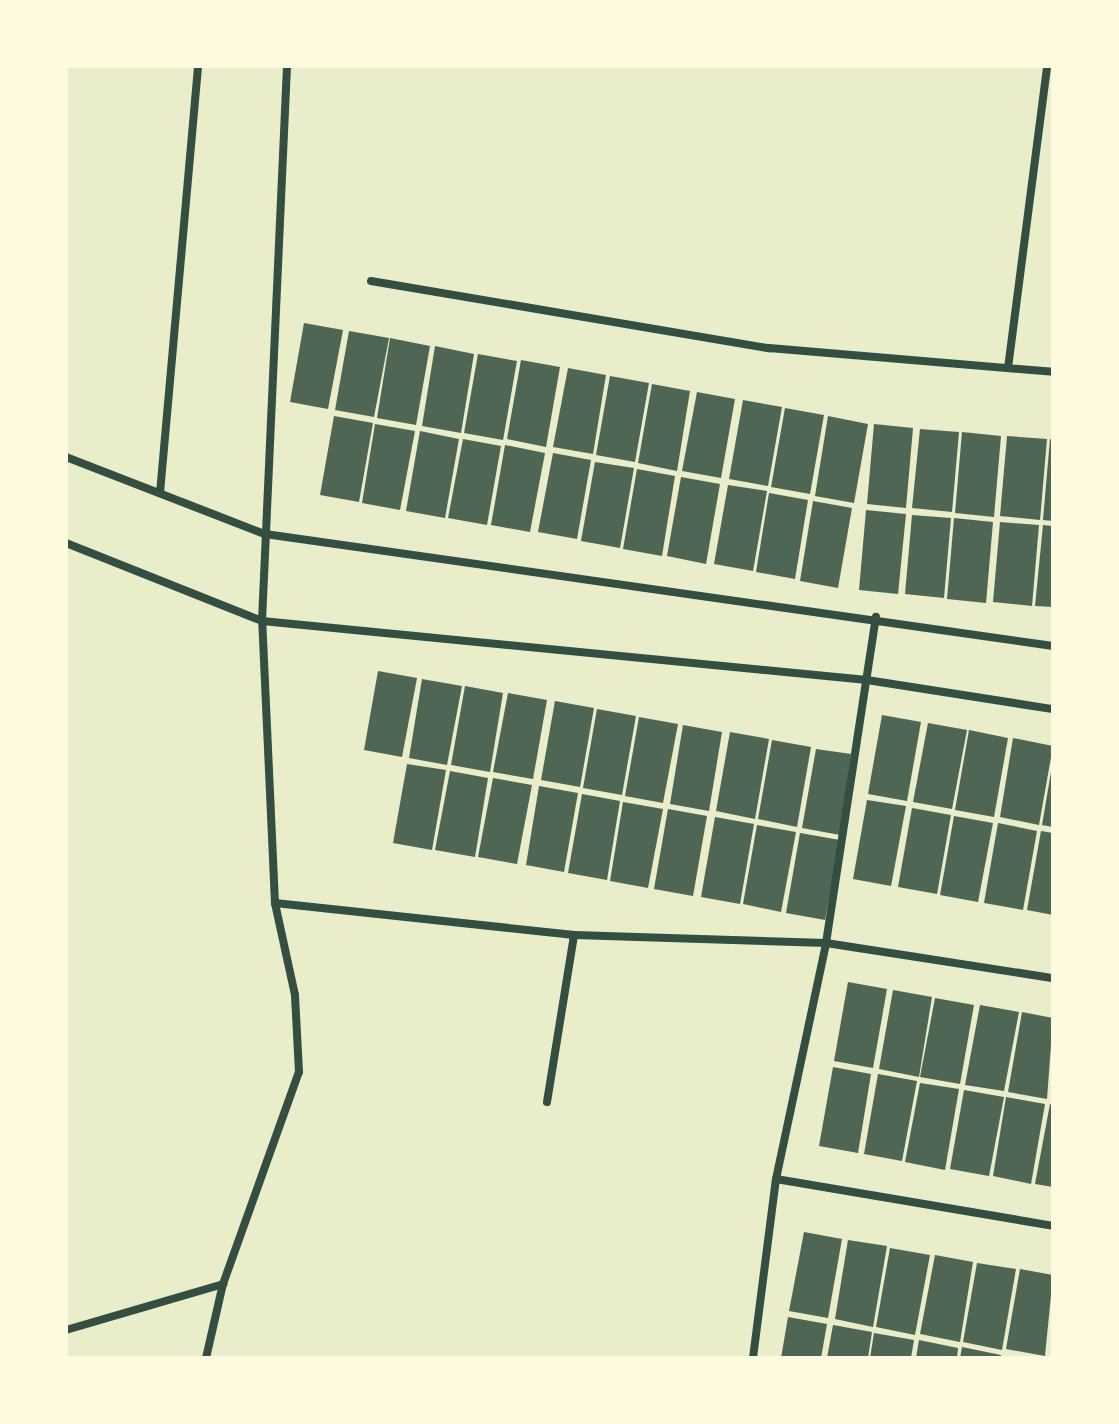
<!DOCTYPE html>
<style>
body{margin:0}
#map{position:relative;width:1119px;height:1424px;overflow:hidden;background:#e9edc9;font-family:"Work Sans",sans-serif}
div>[style]{position:absolute}
.building>*{inset:0;background:#4f6655}
.minor>*{height:8px;margin:-4px;padding:0 4px;transform-origin:4px;border-radius:4px;background:#344e41}
span{translate:-50% -50%;white-space:nowrap;text-align:center;line-height:1.15;-webkit-text-stroke:8px #fefae0;paint-order:stroke}
.frame{position:absolute;inset:0;border:68px solid #fefae0;pointer-events:none}
</style>
<div id="map">
<div class="building">
<div style="clip-path:polygon(304px 323px,343px 330px,328px 409px,290px 402px)"></div>
<div style="clip-path:polygon(349px 331px,389px 338px,374px 417px,335px 410px)"></div>
<div style="clip-path:polygon(390px 338px,430px 346px,416px 425px,377px 418px)"></div>
<div style="clip-path:polygon(435px 346px,474px 354px,461px 433px,422px 426px)"></div>
<div style="clip-path:polygon(478px 354px,517px 361px,503px 440px,464px 433px)"></div>
<div style="clip-path:polygon(521px 360px,560px 367px,546px 447px,507px 439px)"></div>
<div style="clip-path:polygon(568px 368px,606px 375px,593px 454px,553px 447px)"></div>
<div style="clip-path:polygon(610px 376px,649px 383px,635px 462px,596px 455px)"></div>
<div style="clip-path:polygon(652px 384px,690px 391px,677px 471px,638px 463px)"></div>
<div style="clip-path:polygon(697px 392px,735px 399px,721px 478px,682px 471px)"></div>
<div style="clip-path:polygon(743px 400px,782px 407px,768px 486px,729px 479px)"></div>
<div style="clip-path:polygon(785px 408px,824px 415px,810px 494px,771px 487px)"></div>
<div style="clip-path:polygon(334px 416px,373px 423px,359px 502px,320px 495px)"></div>
<div style="clip-path:polygon(828px 416px,868px 424px,854px 503px,815px 496px)"></div>
<div style="clip-path:polygon(375px 424px,415px 431px,400px 510px,362px 503px)"></div>
<div style="clip-path:polygon(874px 424px,913px 428px,906px 508px,867px 504px)"></div>
<div style="clip-path:polygon(920px 429px,959px 432px,952px 512px,912px 508px)"></div>
<div style="clip-path:polygon(420px 431px,459px 439px,445px 518px,406px 511px)"></div>
<div style="clip-path:polygon(962px 432px,1001px 436px,994px 517px,955px 513px)"></div>
<div style="clip-path:polygon(1007px 436px,1047px 439px,1040px 520px,1000px 516px)"></div>
<div style="clip-path:polygon(463px 439px,501px 446px,487px 525px,448px 518px)"></div>
<div style="clip-path:polygon(1050px 439px,1053px 440px,1053px 521px,1043px 520px)"></div>
<div style="clip-path:polygon(505px 445px,545px 453px,530px 532px,491px 525px)"></div>
<div style="clip-path:polygon(553px 453px,591px 460px,577px 539px,538px 532px)"></div>
<div style="clip-path:polygon(595px 462px,634px 468px,620px 548px,581px 541px)"></div>
<div style="clip-path:polygon(637px 469px,675px 476px,662px 556px,623px 549px)"></div>
<div style="clip-path:polygon(681px 477px,720px 484px,706px 564px,667px 556px)"></div>
<div style="clip-path:polygon(728px 485px,767px 491px,753px 571px,714px 564px)"></div>
<div style="clip-path:polygon(769px 493px,808px 500px,795px 579px,756px 572px)"></div>
<div style="clip-path:polygon(813px 501px,852px 508px,838px 588px,800px 581px)"></div>
<div style="clip-path:polygon(866px 510px,906px 514px,898px 594px,859px 590px)"></div>
<div style="clip-path:polygon(912px 515px,951px 518px,944px 598px,905px 594px)"></div>
<div style="clip-path:polygon(954px 518px,993px 522px,986px 603px,947px 599px)"></div>
<div style="clip-path:polygon(1000px 522px,1039px 525px,1032px 606px,993px 602px)"></div>
<div style="clip-path:polygon(1043px 525px,1053px 526px,1053px 607px,1035px 606px)"></div>
<div style="clip-path:polygon(378px 671px,417px 678px,402px 757px,364px 750px)"></div>
<div style="clip-path:polygon(422px 679px,462px 686px,447px 765px,409px 758px)"></div>
<div style="clip-path:polygon(465px 686px,503px 693px,490px 772px,451px 765px)"></div>
<div style="clip-path:polygon(508px 693px,547px 700px,533px 779px,493px 772px)"></div>
<div style="clip-path:polygon(555px 701px,594px 708px,580px 787px,541px 780px)"></div>
<div style="clip-path:polygon(597px 709px,636px 716px,622px 795px,583px 788px)"></div>
<div style="clip-path:polygon(882px 715px,921px 722px,907px 801px,868px 794px)"></div>
<div style="clip-path:polygon(639px 717px,678px 724px,663px 803px,625px 796px)"></div>
<div style="clip-path:polygon(928px 723px,967px 730px,952px 809px,913px 802px)"></div>
<div style="clip-path:polygon(683px 725px,722px 732px,709px 811px,670px 804px)"></div>
<div style="clip-path:polygon(969px 730px,1008px 738px,994px 817px,955px 810px)"></div>
<div style="clip-path:polygon(730px 732px,769px 739px,755px 819px,716px 811px)"></div>
<div style="clip-path:polygon(1013px 738px,1053px 746px,1039px 825px,1000px 817px)"></div>
<div style="clip-path:polygon(772px 740px,811px 747px,797px 827px,758px 819px)"></div>
<div style="clip-path:polygon(816px 749px,851px 754px,840px 835px,802px 828px)"></div>
<div style="clip-path:polygon(407px 764px,446px 770px,432px 850px,393px 843px)"></div>
<div style="clip-path:polygon(450px 771px,488px 778px,475px 857px,435px 850px)"></div>
<div style="clip-path:polygon(1051px 772px,1053px 772px,1053px 827px,1042px 825px)"></div>
<div style="clip-path:polygon(493px 778px,532px 785px,517px 864px,478px 857px)"></div>
<div style="clip-path:polygon(539px 786px,578px 793px,564px 872px,526px 865px)"></div>
<div style="clip-path:polygon(582px 794px,620px 801px,607px 880px,568px 873px)"></div>
<div style="clip-path:polygon(867px 800px,906px 806px,891px 886px,853px 879px)"></div>
<div style="clip-path:polygon(623px 802px,663px 809px,648px 888px,610px 881px)"></div>
<div style="clip-path:polygon(912px 808px,951px 815px,937px 894px,898px 887px)"></div>
<div style="clip-path:polygon(668px 809px,707px 816px,693px 896px,654px 889px)"></div>
<div style="clip-path:polygon(954px 816px,993px 823px,978px 902px,940px 895px)"></div>
<div style="clip-path:polygon(715px 817px,754px 824px,740px 904px,701px 897px)"></div>
<div style="clip-path:polygon(998px 823px,1037px 831px,1023px 910px,984px 903px)"></div>
<div style="clip-path:polygon(757px 825px,796px 832px,781px 912px,743px 904px)"></div>
<div style="clip-path:polygon(1041px 831px,1053px 833px,1053px 915px,1027px 910px)"></div>
<div style="clip-path:polygon(800px 833px,840px 840px,825px 920px,786px 913px)"></div>
<div style="clip-path:polygon(848px 982px,887px 989px,873px 1068px,834px 1061px)"></div>
<div style="clip-path:polygon(893px 990px,932px 997px,919px 1077px,879px 1069px)"></div>
<div style="clip-path:polygon(935px 998px,974px 1005px,960px 1084px,920px 1077px)"></div>
<div style="clip-path:polygon(980px 1005px,1019px 1012px,1004px 1091px,965px 1085px)"></div>
<div style="clip-path:polygon(1022px 1012px,1053px 1018px,1047px 1099px,1008px 1092px)"></div>
<div style="clip-path:polygon(833px 1067px,871px 1074px,858px 1153px,819px 1146px)"></div>
<div style="clip-path:polygon(878px 1074px,917px 1081px,902px 1161px,864px 1154px)"></div>
<div style="clip-path:polygon(920px 1083px,959px 1089px,945px 1170px,905px 1162px)"></div>
<div style="clip-path:polygon(964px 1090px,1004px 1097px,989px 1176px,950px 1169px)"></div>
<div style="clip-path:polygon(1006px 1097px,1045px 1104px,1031px 1184px,993px 1176px)"></div>
<div style="clip-path:polygon(1050px 1104px,1053px 1105px,1053px 1187px,1035px 1184px)"></div>
<div style="clip-path:polygon(804px 1232px,842px 1239px,828px 1318px,789px 1311px)"></div>
<div style="clip-path:polygon(848px 1240px,887px 1246px,873px 1327px,835px 1319px)"></div>
<div style="clip-path:polygon(890px 1248px,930px 1255px,915px 1335px,876px 1327px)"></div>
<div style="clip-path:polygon(935px 1255px,973px 1262px,960px 1342px,920px 1334px)"></div>
<div style="clip-path:polygon(977px 1263px,1016px 1269px,1002px 1350px,963px 1342px)"></div>
<div style="clip-path:polygon(1020px 1269px,1053px 1275px,1045px 1356px,1006px 1349px)"></div>
<div style="clip-path:polygon(788px 1317px,827px 1324px,821px 1358px,781px 1358px)"></div>
<div style="clip-path:polygon(833px 1325px,872px 1332px,868px 1358px,827px 1358px)"></div>
<div style="clip-path:polygon(874px 1333px,914px 1340px,911px 1358px,870px 1358px)"></div>
<div style="clip-path:polygon(919px 1340px,958px 1348px,957px 1358px,916px 1358px)"></div>
<div style="clip-path:polygon(962px 1347px,1001px 1355px,1000px 1358px,960px 1358px)"></div>
</div>
<div class="minor">
<div style="left:371px;top:281px;width:404px;rotate:9.6deg"></div>
<div style="left:769px;top:348px;width:285px;rotate:4.8deg"></div>
<div style="left:1008px;top:368px;width:305px;rotate:-82.6deg"></div>
<div style="left:66px;top:457px;width:213px;rotate:21.2deg"></div>
<div style="left:265px;top:534px;width:796px;rotate:8.09deg"></div>
<div style="left:160px;top:493px;width:429px;rotate:-84.9deg"></div>
<div style="left:66px;top:543px;width:211px;rotate:21.7deg"></div>
<div style="left:262px;top:621px;width:608px;rotate:5.57deg"></div>
<div style="left:867px;top:680px;width:188px;rotate:8.9deg"></div>
<div style="left:275px;top:903px;width:301px;rotate:6.1deg"></div>
<div style="left:574px;top:935px;width:252px;rotate:1.8deg"></div>
<div style="left:826px;top:943px;width:230px;rotate:8.8deg"></div>
<div style="left:547px;top:1102px;width:169px;rotate:-80.8deg"></div>
<div style="left:776px;top:1179px;width:281px;rotate:9.6deg"></div>
<div style="left:66px;top:1330px;width:164px;rotate:-16.3deg"></div>
<div style="left:223px;top:1284px;width:225px;rotate:-70.3deg"></div>
<div style="left:299px;top:1072px;width:77px;rotate:-93deg"></div>
<div style="left:295px;top:995px;width:94px;rotate:-102.3deg"></div>
<div style="left:275px;top:903px;width:282px;rotate:-92.6deg"></div>
<div style="left:262px;top:621px;width:556px;rotate:-87.42deg"></div>
<div style="left:206px;top:1358px;width:76px;rotate:-77.1deg"></div>
<div style="left:753px;top:1358px;width:180px;rotate:-82.7deg"></div>
<div style="left:776px;top:1179px;width:241px;rotate:-78deg"></div>
<div style="left:826px;top:943px;width:330px;rotate:-81.3deg"></div>
</div>
<div class="frame"></div>
</div>
